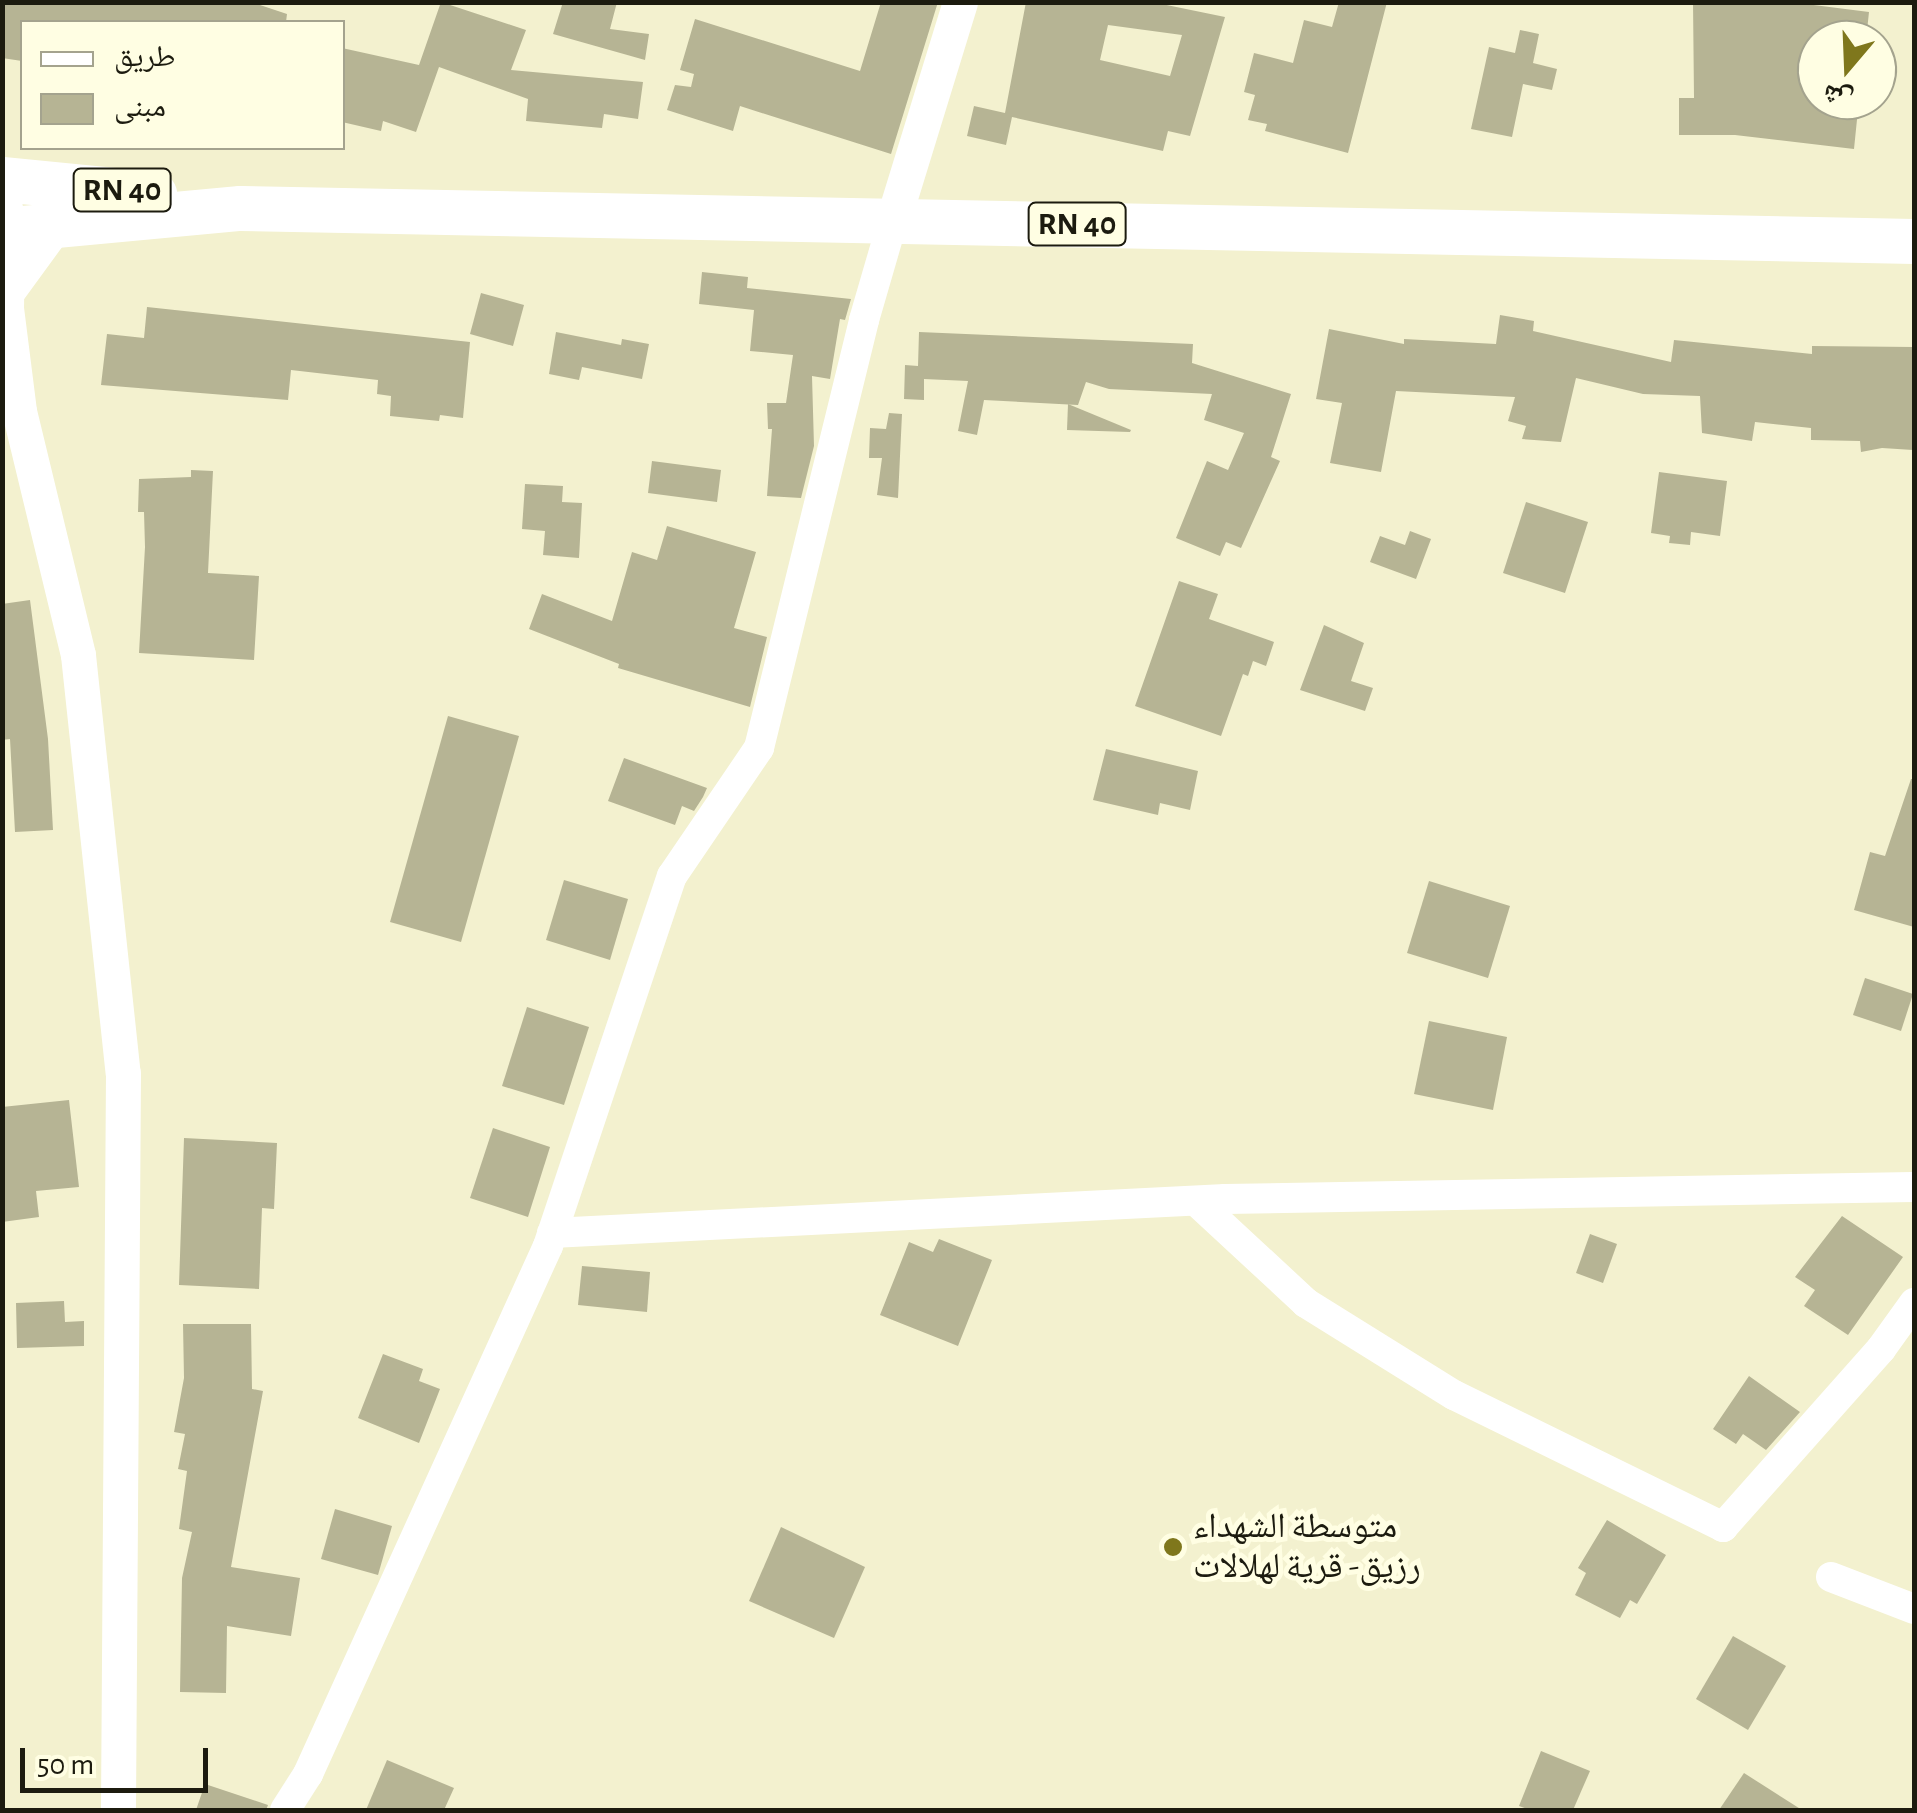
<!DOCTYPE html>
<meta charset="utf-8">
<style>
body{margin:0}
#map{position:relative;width:1917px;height:1813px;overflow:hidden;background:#f3f1cf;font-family:"Alegreya Sans","Noto Naskh Arabic",sans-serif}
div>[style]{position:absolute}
.building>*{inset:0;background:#b6b494}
.minor>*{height:30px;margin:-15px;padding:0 15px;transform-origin:15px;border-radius:15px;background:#fff}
.tertiary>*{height:35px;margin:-17.5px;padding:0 17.5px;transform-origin:17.5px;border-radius:17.5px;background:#fff}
.primary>*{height:45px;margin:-22.5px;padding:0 22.5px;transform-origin:22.5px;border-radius:22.5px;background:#fff}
.dots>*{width:28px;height:28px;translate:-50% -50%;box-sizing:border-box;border:5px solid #fffee3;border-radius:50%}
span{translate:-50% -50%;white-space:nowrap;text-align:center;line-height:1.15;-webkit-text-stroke:10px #fffee3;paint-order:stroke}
.shield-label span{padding:2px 8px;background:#fffee3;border:2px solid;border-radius:8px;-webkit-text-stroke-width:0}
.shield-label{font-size:32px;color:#1c1b0f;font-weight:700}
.poi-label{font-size:35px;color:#1c1b0f}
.left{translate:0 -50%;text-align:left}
.frame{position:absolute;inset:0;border:5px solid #1c1b0f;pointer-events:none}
.legend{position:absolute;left:20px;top:20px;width:325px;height:130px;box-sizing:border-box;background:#fffee3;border:2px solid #a4a38e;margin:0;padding:12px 18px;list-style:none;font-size:30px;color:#1c1b0f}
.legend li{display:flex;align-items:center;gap:20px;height:50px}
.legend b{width:50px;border:2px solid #a4a38e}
.north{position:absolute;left:1797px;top:20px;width:100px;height:100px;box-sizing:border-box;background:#fffee3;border:2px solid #a4a38e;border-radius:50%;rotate:199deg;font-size:28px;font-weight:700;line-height:40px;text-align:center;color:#1c1b0f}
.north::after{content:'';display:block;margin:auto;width:35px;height:45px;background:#7f771c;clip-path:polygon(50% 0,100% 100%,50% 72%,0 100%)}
.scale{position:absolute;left:20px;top:1748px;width:188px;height:45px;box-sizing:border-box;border:5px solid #1c1b0f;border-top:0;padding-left:12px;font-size:30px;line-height:35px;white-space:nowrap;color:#1c1b0f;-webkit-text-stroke:8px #fffee3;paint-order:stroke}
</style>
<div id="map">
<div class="building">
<div style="clip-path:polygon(2px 2px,251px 2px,287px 14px,286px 22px,22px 22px,22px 61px,2px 58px)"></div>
<div style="clip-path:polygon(441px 2px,526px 30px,511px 70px,643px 82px,638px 119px,604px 114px,602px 128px,526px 121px,528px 99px,439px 67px,416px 132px,383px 121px,381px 131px,342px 122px,342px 48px,419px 65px)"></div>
<div style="clip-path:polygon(563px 2px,617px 2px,610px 29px,649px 34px,645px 60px,553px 34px)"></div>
<div style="clip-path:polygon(881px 2px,938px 2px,891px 154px,740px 106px,733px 131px,667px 110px,675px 85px,691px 87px,694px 74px,680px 70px,695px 19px,860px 71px)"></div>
<div style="clip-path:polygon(evenodd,1026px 2px,1152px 2px,1225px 17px,1190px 136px,1168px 131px,1163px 151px,1012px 117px,1006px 145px,967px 136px,974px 106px,1005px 113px,1026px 2px,1108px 25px,1182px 35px,1170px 76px,1100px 60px,1108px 25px)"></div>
<div style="clip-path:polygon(1339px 2px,1387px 2px,1348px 153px,1265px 131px,1267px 124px,1248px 120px,1255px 95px,1244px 92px,1254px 53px,1293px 63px,1304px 20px,1332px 27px)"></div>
<div style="clip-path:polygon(1693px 2px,1790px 2px,1869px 12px,1866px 40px,1817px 40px,1817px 100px,1859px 100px,1854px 149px,1735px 135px,1679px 135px,1679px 98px,1694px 98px)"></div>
<div style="clip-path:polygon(1520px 30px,1539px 34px,1533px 63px,1557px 69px,1552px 90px,1523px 84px,1512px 137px,1471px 129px,1489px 47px,1515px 53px)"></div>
<div style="clip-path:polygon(702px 272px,748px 277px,747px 288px,851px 299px,845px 320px,840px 319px,830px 379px,812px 376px,814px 446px,801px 498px,767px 496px,772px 429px,768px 429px,767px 403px,786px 403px,793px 355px,750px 351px,754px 310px,699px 304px)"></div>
<div style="clip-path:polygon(481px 293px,524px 305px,513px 346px,470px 334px)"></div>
<div style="clip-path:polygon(147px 307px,470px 342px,463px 418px,440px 415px,439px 421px,390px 416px,391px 396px,377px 394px,378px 380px,291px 370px,288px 400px,101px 385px,107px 334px,144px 338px)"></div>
<div style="clip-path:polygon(1500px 315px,1534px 321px,1533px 331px,1671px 362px,1674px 340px,1812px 354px,1812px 346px,1914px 347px,1913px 450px,1882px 448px,1861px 452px,1860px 441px,1811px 440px,1811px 428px,1755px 422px,1752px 441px,1702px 433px,1700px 396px,1643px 394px,1576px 378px,1561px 442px,1522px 439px,1526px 426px,1508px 421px,1515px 397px,1396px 391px,1381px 472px,1330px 463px,1342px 403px,1316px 399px,1329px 329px,1404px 344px,1404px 339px,1496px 344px)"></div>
<div style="clip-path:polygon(556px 332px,621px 345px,622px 339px,649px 344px,642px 379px,582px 367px,579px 380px,549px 374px)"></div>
<div style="clip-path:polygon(919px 332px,1193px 344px,1192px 363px,1291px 394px,1271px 457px,1280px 461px,1241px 548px,1226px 542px,1220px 556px,1176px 538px,1207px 461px,1228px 470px,1244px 433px,1204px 420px,1212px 394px,1109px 389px,1086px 382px,1078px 405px,984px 400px,977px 435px,958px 431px,968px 381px,924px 379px,924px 400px,904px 399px,905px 365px,918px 366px)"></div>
<div style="clip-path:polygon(1068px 404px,1131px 430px,1130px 432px,1067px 430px)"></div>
<div style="clip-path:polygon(889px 413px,902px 414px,898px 498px,877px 495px,882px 458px,869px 458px,870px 428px,886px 429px)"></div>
<div style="clip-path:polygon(652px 461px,721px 470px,717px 502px,648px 493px)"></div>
<div style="clip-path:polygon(191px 470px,213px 471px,208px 573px,259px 576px,254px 660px,139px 653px,145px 547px,144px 512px,138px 512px,139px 479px,191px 477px)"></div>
<div style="clip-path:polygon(1659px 472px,1727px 481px,1720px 536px,1691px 532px,1690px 545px,1669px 543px,1670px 536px,1651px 533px)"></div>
<div style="clip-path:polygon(525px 484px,563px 486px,562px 502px,582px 503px,579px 558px,543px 555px,545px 531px,522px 529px)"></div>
<div style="clip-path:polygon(1526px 502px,1588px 522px,1565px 593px,1503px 573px)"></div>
<div style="clip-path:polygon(667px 526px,756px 552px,734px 628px,767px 637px,750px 707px,618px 668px,619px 664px,529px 629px,542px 594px,612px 621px,632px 552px,657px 560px)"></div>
<div style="clip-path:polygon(1410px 531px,1431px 539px,1416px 579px,1370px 562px,1380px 536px,1405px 545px)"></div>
<div style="clip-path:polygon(1179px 581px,1218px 594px,1209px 619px,1274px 642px,1266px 666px,1253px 661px,1248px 676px,1243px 674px,1221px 736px,1135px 706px)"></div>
<div style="clip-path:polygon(30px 600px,48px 739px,53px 830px,15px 832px,10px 739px,2px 740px,2px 604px)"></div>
<div style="clip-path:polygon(1324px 625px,1364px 643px,1351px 681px,1373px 688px,1365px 711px,1300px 690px)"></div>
<div style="clip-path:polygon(448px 716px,519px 736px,461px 942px,390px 922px)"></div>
<div style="clip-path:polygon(1106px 749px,1198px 771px,1190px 810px,1160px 803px,1158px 815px,1093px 800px)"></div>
<div style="clip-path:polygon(624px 758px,707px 788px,703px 797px,694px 811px,682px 806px,675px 825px,608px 801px)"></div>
<div style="clip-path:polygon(1911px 779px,1914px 779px,1914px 927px,1854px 910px,1870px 852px,1885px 856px)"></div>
<div style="clip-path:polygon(564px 880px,628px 899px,610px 960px,546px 940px)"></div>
<div style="clip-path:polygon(1429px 881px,1510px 906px,1488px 978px,1407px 953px)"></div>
<div style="clip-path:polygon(1865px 978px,1913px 994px,1901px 1031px,1853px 1015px)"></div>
<div style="clip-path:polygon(527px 1007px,589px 1027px,564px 1105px,502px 1086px)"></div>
<div style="clip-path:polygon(1429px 1021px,1507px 1037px,1493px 1110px,1414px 1094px)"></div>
<div style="clip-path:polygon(69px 1100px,79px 1187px,36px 1191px,39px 1217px,2px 1222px,2px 1107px)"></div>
<div style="clip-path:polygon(493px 1128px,550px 1147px,528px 1217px,470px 1198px)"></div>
<div style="clip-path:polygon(184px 1138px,277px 1143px,274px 1209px,262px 1208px,259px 1289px,179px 1285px)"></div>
<div style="clip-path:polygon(1842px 1216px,1903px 1257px,1848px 1335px,1804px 1306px,1815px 1290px,1795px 1277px)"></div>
<div style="clip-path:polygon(1590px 1234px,1617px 1244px,1603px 1283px,1576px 1273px)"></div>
<div style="clip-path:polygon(939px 1239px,992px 1260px,958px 1346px,880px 1315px,909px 1242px,933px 1252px)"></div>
<div style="clip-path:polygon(582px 1266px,650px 1272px,647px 1312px,578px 1305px)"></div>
<div style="clip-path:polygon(64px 1301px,65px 1322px,84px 1321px,84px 1346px,17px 1348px,16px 1303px)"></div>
<div style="clip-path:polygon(183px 1324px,251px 1324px,252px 1389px,263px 1391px,231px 1567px,300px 1578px,291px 1636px,227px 1626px,226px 1693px,180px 1692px,182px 1578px,192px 1532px,179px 1529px,187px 1471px,178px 1469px,185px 1434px,174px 1432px,184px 1378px)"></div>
<div style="clip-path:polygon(383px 1354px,423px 1369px,419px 1381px,440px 1389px,419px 1443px,358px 1418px)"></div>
<div style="clip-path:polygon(1749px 1376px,1800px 1412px,1766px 1450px,1743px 1434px,1736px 1444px,1713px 1429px)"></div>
<div style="clip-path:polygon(335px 1509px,392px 1526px,378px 1575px,321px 1559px)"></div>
<div style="clip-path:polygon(1607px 1520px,1666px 1555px,1637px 1604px,1630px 1600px,1620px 1618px,1575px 1595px,1586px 1573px,1578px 1568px)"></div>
<div style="clip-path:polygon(781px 1527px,865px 1567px,834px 1638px,749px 1601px)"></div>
<div style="clip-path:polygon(1733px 1636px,1786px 1666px,1748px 1730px,1696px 1699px)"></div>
<div style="clip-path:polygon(1541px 1751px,1590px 1771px,1573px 1810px,1530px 1810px,1519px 1806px)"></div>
<div style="clip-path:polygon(387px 1760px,454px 1788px,444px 1810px,366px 1810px)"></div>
<div style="clip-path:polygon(1744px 1773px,1802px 1810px,1719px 1810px)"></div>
<div style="clip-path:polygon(205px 1784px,268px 1805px,266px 1810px,196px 1810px)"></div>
</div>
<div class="minor">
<div style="left:1196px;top:1201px;width:150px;rotate:42.8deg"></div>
<div style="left:1306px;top:1303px;width:174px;rotate:31.9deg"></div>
<div style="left:1454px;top:1395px;width:300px;rotate:26.1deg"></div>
<div style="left:1723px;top:1527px;width:238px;rotate:-48.4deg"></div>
<div style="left:1881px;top:1349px;width:57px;rotate:-54.3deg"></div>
<div style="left:552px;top:1233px;width:674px;rotate:-2.89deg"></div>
<div style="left:1225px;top:1199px;width:689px;rotate:-1deg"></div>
<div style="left:1831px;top:1577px;width:89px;rotate:21.1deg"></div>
<div style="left:285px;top:1810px;width:43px;rotate:-57.4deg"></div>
<div style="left:308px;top:1774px;width:580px;rotate:-65.56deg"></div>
<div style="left:548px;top:1246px;width:390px;rotate:-71.5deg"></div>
<div style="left:672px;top:876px;width:155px;rotate:-55.8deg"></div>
<div style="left:759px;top:748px;width:441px;rotate:-76.2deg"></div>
<div style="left:864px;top:320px;width:104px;rotate:-73.8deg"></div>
</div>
<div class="tertiary">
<div style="left:2px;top:195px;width:22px;rotate:77deg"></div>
<div style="left:7px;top:216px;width:92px;rotate:90.6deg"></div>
<div style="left:6px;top:308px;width:104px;rotate:82.8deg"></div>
<div style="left:19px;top:411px;width:251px;rotate:76.4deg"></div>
<div style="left:78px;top:655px;width:420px;rotate:83.9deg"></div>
<div style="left:123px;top:1073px;width:737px;rotate:90.39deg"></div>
<div style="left:893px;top:220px;width:228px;rotate:-72.9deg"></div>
</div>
<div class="primary">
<div style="left:2px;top:179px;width:153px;rotate:5.6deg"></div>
<div style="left:2px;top:230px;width:239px;rotate:-5.3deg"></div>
<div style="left:240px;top:208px;width:1674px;rotate:1.13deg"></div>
<div style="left:5px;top:286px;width:78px;rotate:-53.9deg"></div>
</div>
<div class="dots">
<div style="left:1173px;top:1547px;background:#7f771c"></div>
</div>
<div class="shield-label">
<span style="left:122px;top:190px">RN 40</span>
<span style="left:1077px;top:224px">RN 40</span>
</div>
<div class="poi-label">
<span class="left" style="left:1193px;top:1547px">متوسطة الشهداء<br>رزيق- قرية لهلالات</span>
</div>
<div class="frame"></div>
<ul class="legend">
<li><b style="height:12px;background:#fff"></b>طريق</li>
<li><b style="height:28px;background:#b6b494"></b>مبنى</li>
</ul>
<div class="north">ش</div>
<div class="scale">50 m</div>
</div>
